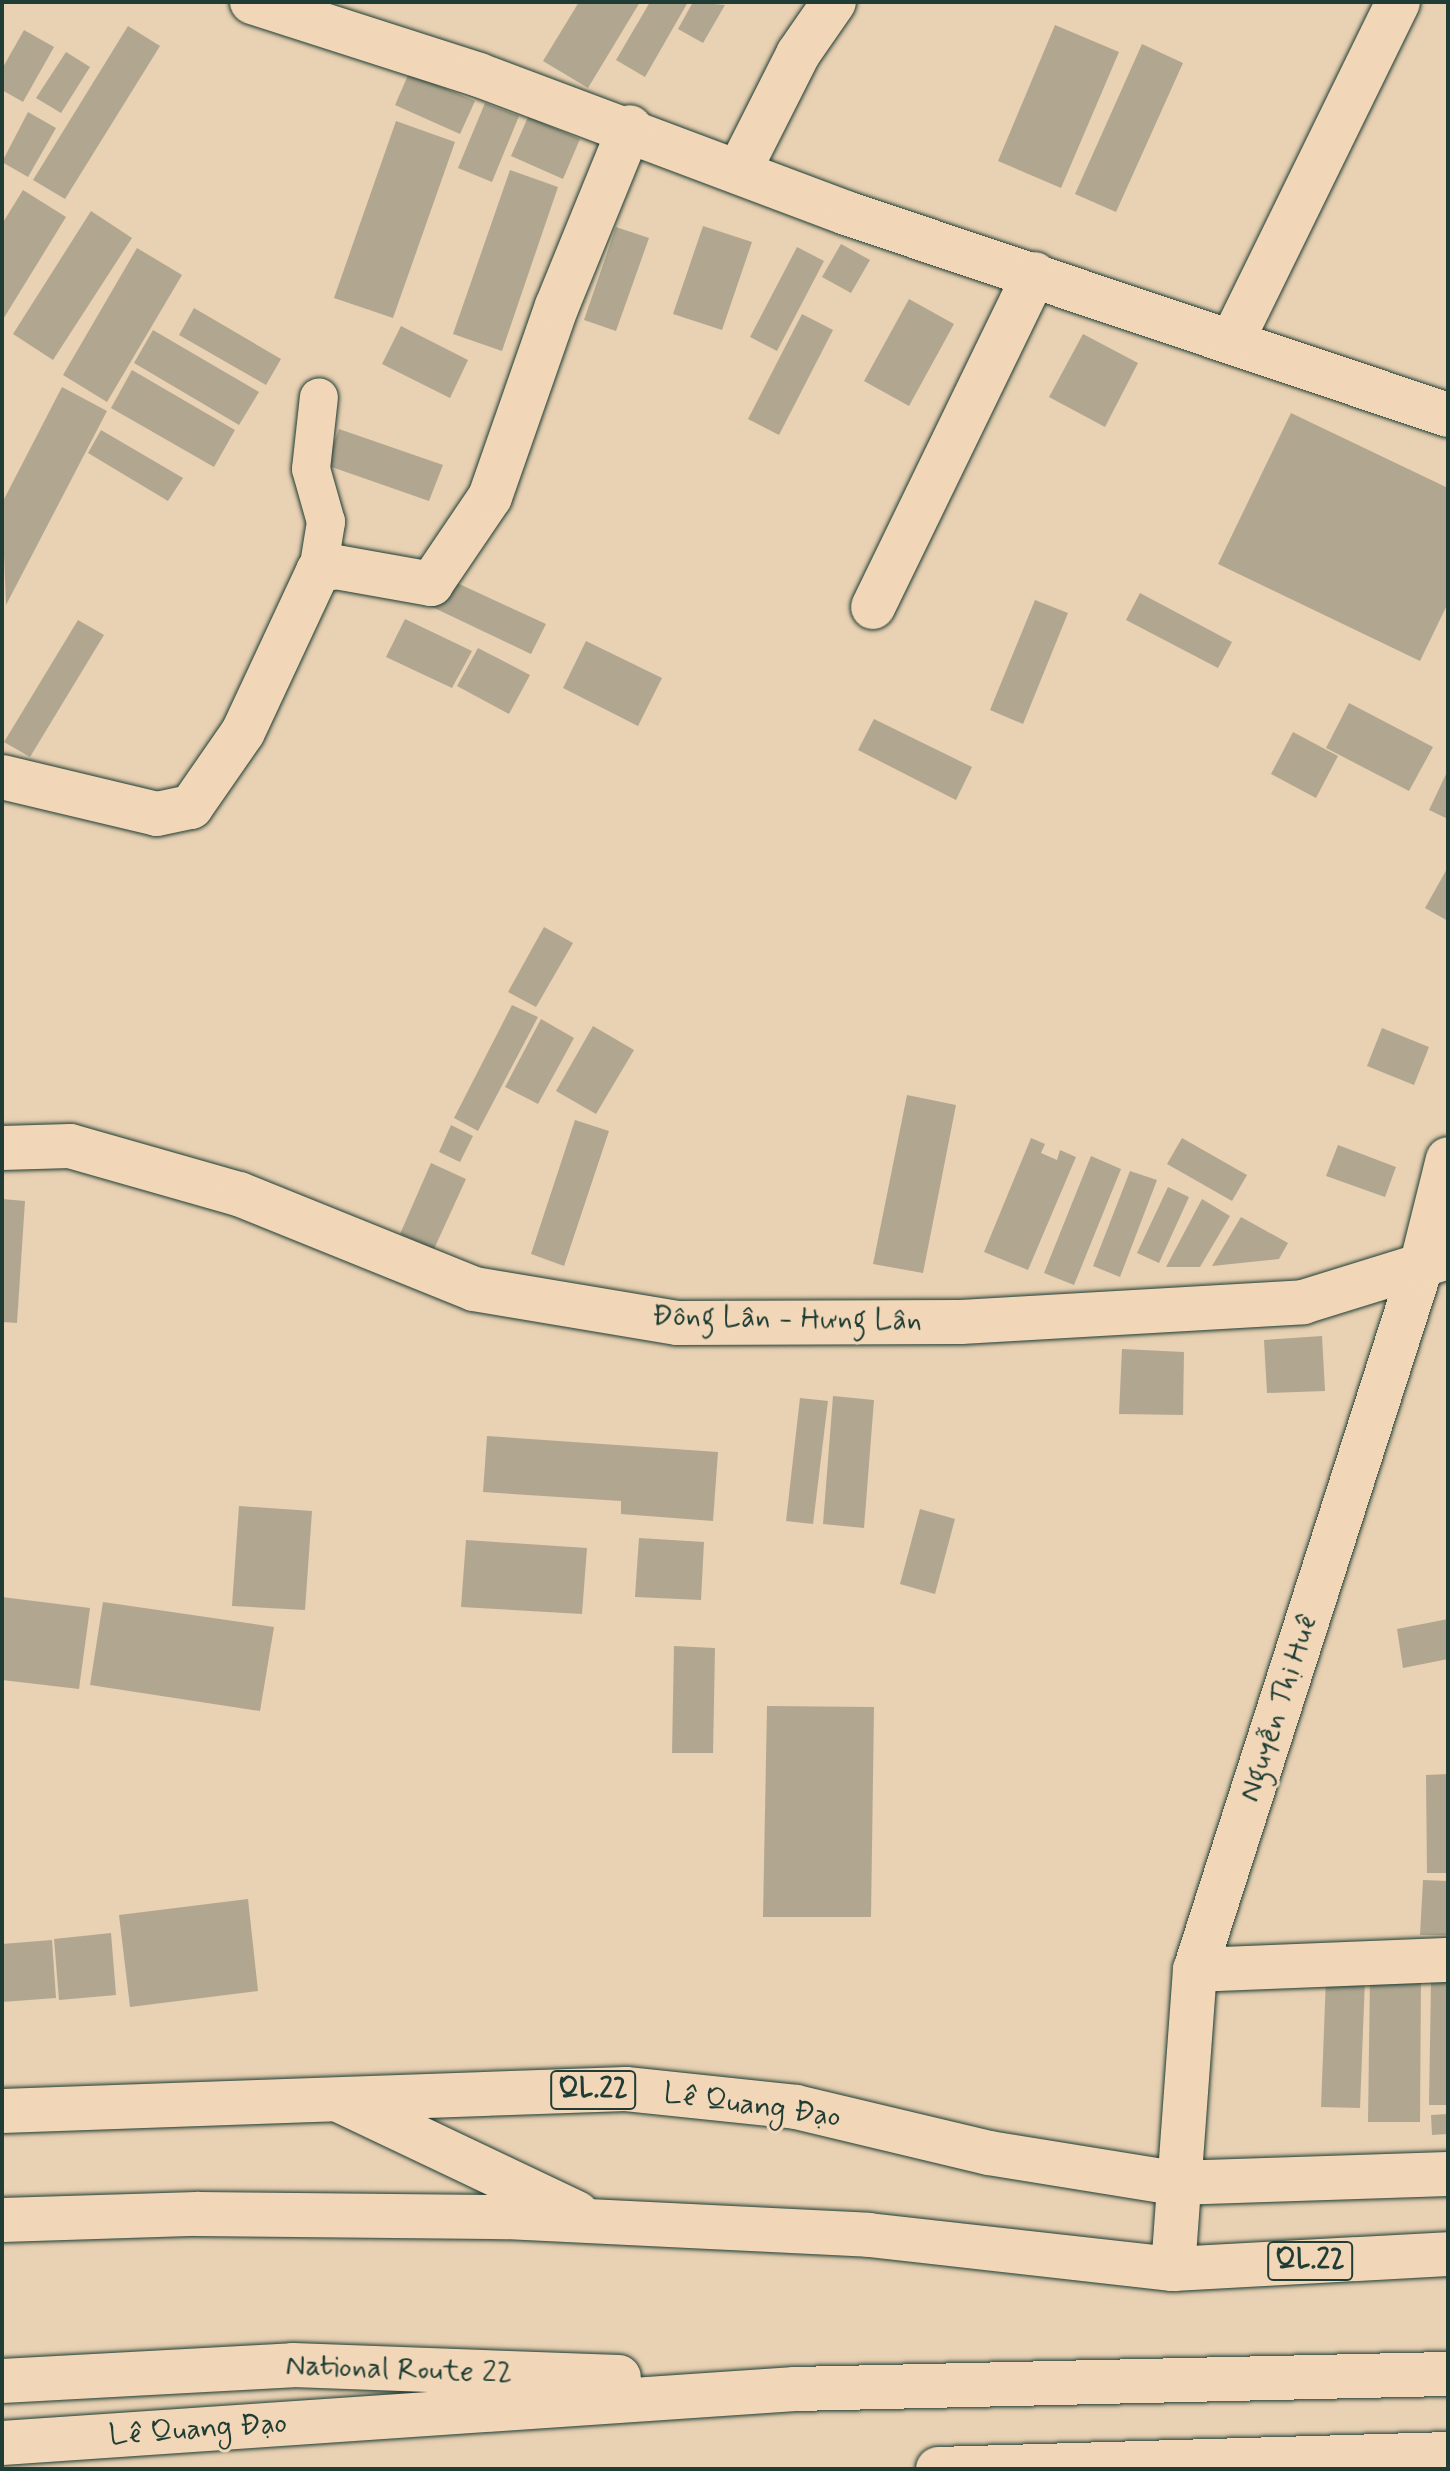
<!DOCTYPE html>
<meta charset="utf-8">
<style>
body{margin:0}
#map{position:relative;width:1450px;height:2471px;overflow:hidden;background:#e9d1b3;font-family:Mynerve,sans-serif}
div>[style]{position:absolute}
.building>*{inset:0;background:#b1a790}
.roads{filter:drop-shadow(0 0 2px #1f3d34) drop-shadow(0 0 2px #1f3d34)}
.service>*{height:38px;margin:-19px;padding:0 19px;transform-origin:19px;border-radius:19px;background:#f1d7b8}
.minor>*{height:44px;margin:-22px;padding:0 22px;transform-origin:22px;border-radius:22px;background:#f1d7b8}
.tertiary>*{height:44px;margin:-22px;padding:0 22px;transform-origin:22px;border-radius:22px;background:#f1d7b8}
.trunk>*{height:44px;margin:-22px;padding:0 22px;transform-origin:22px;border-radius:22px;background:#f1d7b8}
span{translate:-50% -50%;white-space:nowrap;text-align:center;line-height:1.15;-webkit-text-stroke:6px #f1d7b8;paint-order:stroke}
.shield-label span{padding:2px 6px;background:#f1d7b8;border:2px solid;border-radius:6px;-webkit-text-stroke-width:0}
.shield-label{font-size:28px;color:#1f3d34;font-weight:700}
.street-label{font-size:30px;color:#1f3d34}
.frame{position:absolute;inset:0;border:4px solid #1f3d34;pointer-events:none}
</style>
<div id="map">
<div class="building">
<div style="clip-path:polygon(579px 2px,640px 2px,588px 88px,543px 61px)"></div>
<div style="clip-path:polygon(650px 2px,688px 2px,645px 77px,616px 60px)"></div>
<div style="clip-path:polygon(693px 2px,725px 5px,703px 43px,678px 29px)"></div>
<div style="clip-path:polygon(1055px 25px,1119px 52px,1061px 188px,998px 161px)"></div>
<div style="clip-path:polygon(128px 26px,160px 46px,65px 199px,33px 180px)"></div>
<div style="clip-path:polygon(24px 30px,54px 47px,23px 102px,2px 90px,2px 69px)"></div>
<div style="clip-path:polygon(1142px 44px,1183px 63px,1116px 212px,1075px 194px)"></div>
<div style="clip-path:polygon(66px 52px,90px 67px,61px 113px,36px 98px)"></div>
<div style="clip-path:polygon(409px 73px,475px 101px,460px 134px,395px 105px)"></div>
<div style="clip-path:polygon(485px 103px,519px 116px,492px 182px,458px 168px)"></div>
<div style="clip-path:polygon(28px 112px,56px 128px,28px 177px,2px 162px)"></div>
<div style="clip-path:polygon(528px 117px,580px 139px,563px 179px,511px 156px)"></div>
<div style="clip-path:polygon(396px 121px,455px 142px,393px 318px,334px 298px)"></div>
<div style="clip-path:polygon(510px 170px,558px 187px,502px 351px,453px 334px)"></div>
<div style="clip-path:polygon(23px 190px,66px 217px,2px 321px,2px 224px)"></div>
<div style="clip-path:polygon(91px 211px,132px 238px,53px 360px,13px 334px)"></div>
<div style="clip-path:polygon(703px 226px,752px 242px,722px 330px,673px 314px)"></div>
<div style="clip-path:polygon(616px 227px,649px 238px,616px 331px,584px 320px)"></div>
<div style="clip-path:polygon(841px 244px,870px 260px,851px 293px,822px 277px)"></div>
<div style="clip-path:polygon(797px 247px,824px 261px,777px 351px,750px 337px)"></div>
<div style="clip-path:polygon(137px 248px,182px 275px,107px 402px,63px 375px)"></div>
<div style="clip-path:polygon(909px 299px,954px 324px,909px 406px,864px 381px)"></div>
<div style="clip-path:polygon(194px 308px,281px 359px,266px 385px,179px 335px)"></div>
<div style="clip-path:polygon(802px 314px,833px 330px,779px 435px,748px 419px)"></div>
<div style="clip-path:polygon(401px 326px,468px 360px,450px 398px,382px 364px)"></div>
<div style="clip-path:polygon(153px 330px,259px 392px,239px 425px,134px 363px)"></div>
<div style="clip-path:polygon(1083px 334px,1138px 363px,1105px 427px,1049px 397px)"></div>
<div style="clip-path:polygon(132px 370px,235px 430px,214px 467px,111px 408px)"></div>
<div style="clip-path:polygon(62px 387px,107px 411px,6px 605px,2px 503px)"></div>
<div style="clip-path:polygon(1291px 413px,1448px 488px,1448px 603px,1420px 661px,1218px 564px)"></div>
<div style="clip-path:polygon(339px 429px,443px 465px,429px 501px,326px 465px)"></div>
<div style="clip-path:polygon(101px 430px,183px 478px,168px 501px,88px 453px)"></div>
<div style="clip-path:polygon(442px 576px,546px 624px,531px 654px,428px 605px)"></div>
<div style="clip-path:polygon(1140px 593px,1232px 642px,1218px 668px,1126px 620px)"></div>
<div style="clip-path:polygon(1035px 600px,1068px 613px,1023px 724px,990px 710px)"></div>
<div style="clip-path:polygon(405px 619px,472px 651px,452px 688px,386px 657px)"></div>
<div style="clip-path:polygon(78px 620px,104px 635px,30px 757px,4px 742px)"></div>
<div style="clip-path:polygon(586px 641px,662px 678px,638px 726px,563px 688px)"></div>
<div style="clip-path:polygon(478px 648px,530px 675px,509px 714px,457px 686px)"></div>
<div style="clip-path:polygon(1349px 703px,1433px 747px,1409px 791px,1326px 748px)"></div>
<div style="clip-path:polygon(874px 719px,972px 767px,956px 800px,858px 750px)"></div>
<div style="clip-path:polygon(1293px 732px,1338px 756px,1316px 798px,1271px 774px)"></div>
<div style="clip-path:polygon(1448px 770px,1448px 819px,1429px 810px)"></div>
<div style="clip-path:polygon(1448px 867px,1448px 921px,1425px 908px)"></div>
<div style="clip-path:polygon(544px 927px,573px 943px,536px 1007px,508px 992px)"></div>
<div style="clip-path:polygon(512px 1005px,538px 1017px,478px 1131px,454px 1118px)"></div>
<div style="clip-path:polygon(541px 1019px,574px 1038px,538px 1104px,505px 1087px)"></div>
<div style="clip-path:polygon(593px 1026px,634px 1050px,596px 1114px,556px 1091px)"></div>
<div style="clip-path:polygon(1382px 1028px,1429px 1047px,1414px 1085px,1367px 1066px)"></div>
<div style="clip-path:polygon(907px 1095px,956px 1105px,923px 1273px,873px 1264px)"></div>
<div style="clip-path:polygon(575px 1120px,609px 1131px,564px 1266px,531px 1254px)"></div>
<div style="clip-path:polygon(451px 1125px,473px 1136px,460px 1162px,439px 1152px)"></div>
<div style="clip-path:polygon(1031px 1138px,1045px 1144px,1041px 1153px,1057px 1160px,1060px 1150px,1076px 1157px,1028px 1270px,984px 1252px)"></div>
<div style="clip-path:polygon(1182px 1138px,1247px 1175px,1232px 1201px,1167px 1164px)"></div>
<div style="clip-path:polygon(1338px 1145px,1396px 1167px,1385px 1197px,1326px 1176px)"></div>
<div style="clip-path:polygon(1091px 1156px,1121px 1169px,1074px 1285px,1044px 1273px)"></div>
<div style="clip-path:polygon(431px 1163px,466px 1179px,434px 1249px,400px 1234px)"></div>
<div style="clip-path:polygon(1130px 1171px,1157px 1180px,1120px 1277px,1093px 1266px)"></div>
<div style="clip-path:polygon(1168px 1187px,1189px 1197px,1159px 1263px,1137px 1253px)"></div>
<div style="clip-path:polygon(2px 1199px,25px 1201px,17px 1323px,2px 1322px)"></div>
<div style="clip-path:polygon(1202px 1199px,1230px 1216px,1200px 1267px,1166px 1267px)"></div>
<div style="clip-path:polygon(1241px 1217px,1288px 1243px,1279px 1259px,1212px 1266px)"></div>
<div style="clip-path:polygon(1322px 1336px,1325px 1391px,1267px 1393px,1264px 1340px)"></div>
<div style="clip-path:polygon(1122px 1349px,1184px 1352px,1183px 1415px,1119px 1414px)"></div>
<div style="clip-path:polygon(833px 1396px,874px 1400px,864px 1528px,823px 1524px)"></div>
<div style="clip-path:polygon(800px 1398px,828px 1401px,813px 1524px,786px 1521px)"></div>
<div style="clip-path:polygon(487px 1436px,718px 1452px,713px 1521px,621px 1514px,621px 1501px,483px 1492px)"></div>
<div style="clip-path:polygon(239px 1506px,312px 1511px,305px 1610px,232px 1606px)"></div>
<div style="clip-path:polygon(920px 1509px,955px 1519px,935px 1594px,900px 1584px)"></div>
<div style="clip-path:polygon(639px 1538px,704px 1542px,701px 1600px,635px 1597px)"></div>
<div style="clip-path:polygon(466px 1540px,587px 1548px,582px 1614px,461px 1607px)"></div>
<div style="clip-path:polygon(2px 1597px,90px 1608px,79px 1689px,2px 1680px)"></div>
<div style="clip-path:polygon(103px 1602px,274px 1627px,260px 1711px,90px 1685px)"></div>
<div style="clip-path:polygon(1448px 1619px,1448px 1659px,1403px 1668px,1397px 1629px)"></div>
<div style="clip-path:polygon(674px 1646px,715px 1648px,713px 1753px,672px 1753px)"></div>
<div style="clip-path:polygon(767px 1706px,874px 1707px,871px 1917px,763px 1917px)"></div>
<div style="clip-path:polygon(1448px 1774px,1448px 1873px,1427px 1873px,1426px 1775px)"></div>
<div style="clip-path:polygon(1423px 1880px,1448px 1881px,1448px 1935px,1420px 1935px)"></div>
<div style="clip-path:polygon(248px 1899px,258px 1991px,130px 2007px,119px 1915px)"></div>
<div style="clip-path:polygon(111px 1933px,116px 1995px,59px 2000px,54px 1939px)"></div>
<div style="clip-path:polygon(52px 1940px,56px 1998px,2px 2002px,2px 1944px)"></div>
<div style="clip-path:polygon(1370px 1976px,1421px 1976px,1420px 2122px,1368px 2122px)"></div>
<div style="clip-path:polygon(1326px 1978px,1365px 1979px,1360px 2108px,1321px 2107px)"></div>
<div style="clip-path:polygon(1431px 1980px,1448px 1980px,1448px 2105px,1429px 2105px)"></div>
<div style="clip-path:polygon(1448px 2114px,1448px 2134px,1432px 2135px,1431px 2115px)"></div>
</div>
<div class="roads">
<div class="service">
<div style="left:318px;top:571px;width:50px;rotate:-80.7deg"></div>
<div style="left:326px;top:522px;width:55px;rotate:-105.8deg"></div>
<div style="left:311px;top:469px;width:72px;rotate:-83.7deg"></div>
</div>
<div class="minor">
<div style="left:252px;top:2px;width:238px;rotate:17.8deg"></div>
<div style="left:479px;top:75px;width:392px;rotate:20.6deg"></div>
<div style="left:846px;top:213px;width:635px;rotate:18.55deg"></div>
<div style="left:739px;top:171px;width:131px;rotate:-63.2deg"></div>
<div style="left:798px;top:54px;width:63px;rotate:-55.3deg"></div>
<div style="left:1233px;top:339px;width:375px;rotate:-63.9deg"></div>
<div style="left:873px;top:607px;width:370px;rotate:-64.1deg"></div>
<div style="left:2px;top:777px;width:159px;rotate:13.4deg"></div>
<div style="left:157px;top:814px;width:35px;rotate:-12deg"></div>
<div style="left:191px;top:807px;width:91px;rotate:-55.3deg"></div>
<div style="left:243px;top:732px;width:178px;rotate:-65deg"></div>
<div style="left:318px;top:571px;width:18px;rotate:-13deg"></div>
<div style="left:336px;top:567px;width:97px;rotate:10.1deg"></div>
<div style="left:431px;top:584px;width:105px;rotate:-55.9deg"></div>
<div style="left:490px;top:497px;width:202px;rotate:-70.7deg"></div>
<div style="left:557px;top:306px;width:193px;rotate:-67.8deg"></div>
<div style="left:1195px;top:1970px;width:253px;rotate:-2.3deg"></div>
</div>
<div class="tertiary">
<div style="left:2px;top:1148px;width:68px;rotate:-1.7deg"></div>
<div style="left:70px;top:1146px;width:176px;rotate:15.9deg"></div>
<div style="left:239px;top:1194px;width:253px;rotate:22deg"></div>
<div style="left:474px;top:1289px;width:206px;rotate:9.5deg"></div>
<div style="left:677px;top:1323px;width:284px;rotate:-0.2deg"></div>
<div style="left:961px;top:1322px;width:343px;rotate:-3.3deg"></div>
<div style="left:1303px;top:1302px;width:152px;rotate:-17.2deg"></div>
<div style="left:1173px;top:2269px;width:300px;rotate:-85.8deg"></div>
<div style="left:1195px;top:1970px;width:738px;rotate:-72.18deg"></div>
<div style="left:1421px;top:1267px;width:111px;rotate:-76deg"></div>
</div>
<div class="trunk">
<div style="left:343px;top:2102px;width:259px;rotate:25.4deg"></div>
<div style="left:2px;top:2111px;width:624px;rotate:-2.02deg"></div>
<div style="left:626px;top:2089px;width:171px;rotate:6deg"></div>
<div style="left:796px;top:2107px;width:198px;rotate:13.4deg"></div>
<div style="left:989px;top:2153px;width:188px;rotate:9.2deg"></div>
<div style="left:1175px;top:2183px;width:273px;rotate:-1.9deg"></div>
<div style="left:2px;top:2220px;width:195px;rotate:-1.8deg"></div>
<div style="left:197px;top:2214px;width:309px;rotate:0.6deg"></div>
<div style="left:506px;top:2217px;width:363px;rotate:2.8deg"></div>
<div style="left:869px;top:2235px;width:306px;rotate:6.4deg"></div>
<div style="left:1173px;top:2269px;width:275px;rotate:-3.1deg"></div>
<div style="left:2px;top:2381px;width:291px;rotate:-3.1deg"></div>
<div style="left:293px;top:2365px;width:326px;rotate:2.1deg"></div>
<div style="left:2px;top:2443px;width:795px;rotate:-3.9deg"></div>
<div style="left:795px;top:2389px;width:653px;rotate:-1.32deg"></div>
<div style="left:938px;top:2469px;width:510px;rotate:-1.68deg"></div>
</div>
</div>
<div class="shield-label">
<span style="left:593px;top:2090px">QL.22</span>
<span style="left:1310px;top:2261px">QL.22</span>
</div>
<div class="street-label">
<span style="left:787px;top:1319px;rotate:1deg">Đông Lân - Hưng Lân</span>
<span style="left:1279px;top:1708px;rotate:-72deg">Nguyễn Thị Huê</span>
<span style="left:752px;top:2106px;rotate:8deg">Lê Quang Đạo</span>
<span style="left:399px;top:2370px;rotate:2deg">National Route 22</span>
<span style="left:198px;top:2430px;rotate:-4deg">Lê Quang Đạo</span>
</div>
<div class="frame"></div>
</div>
